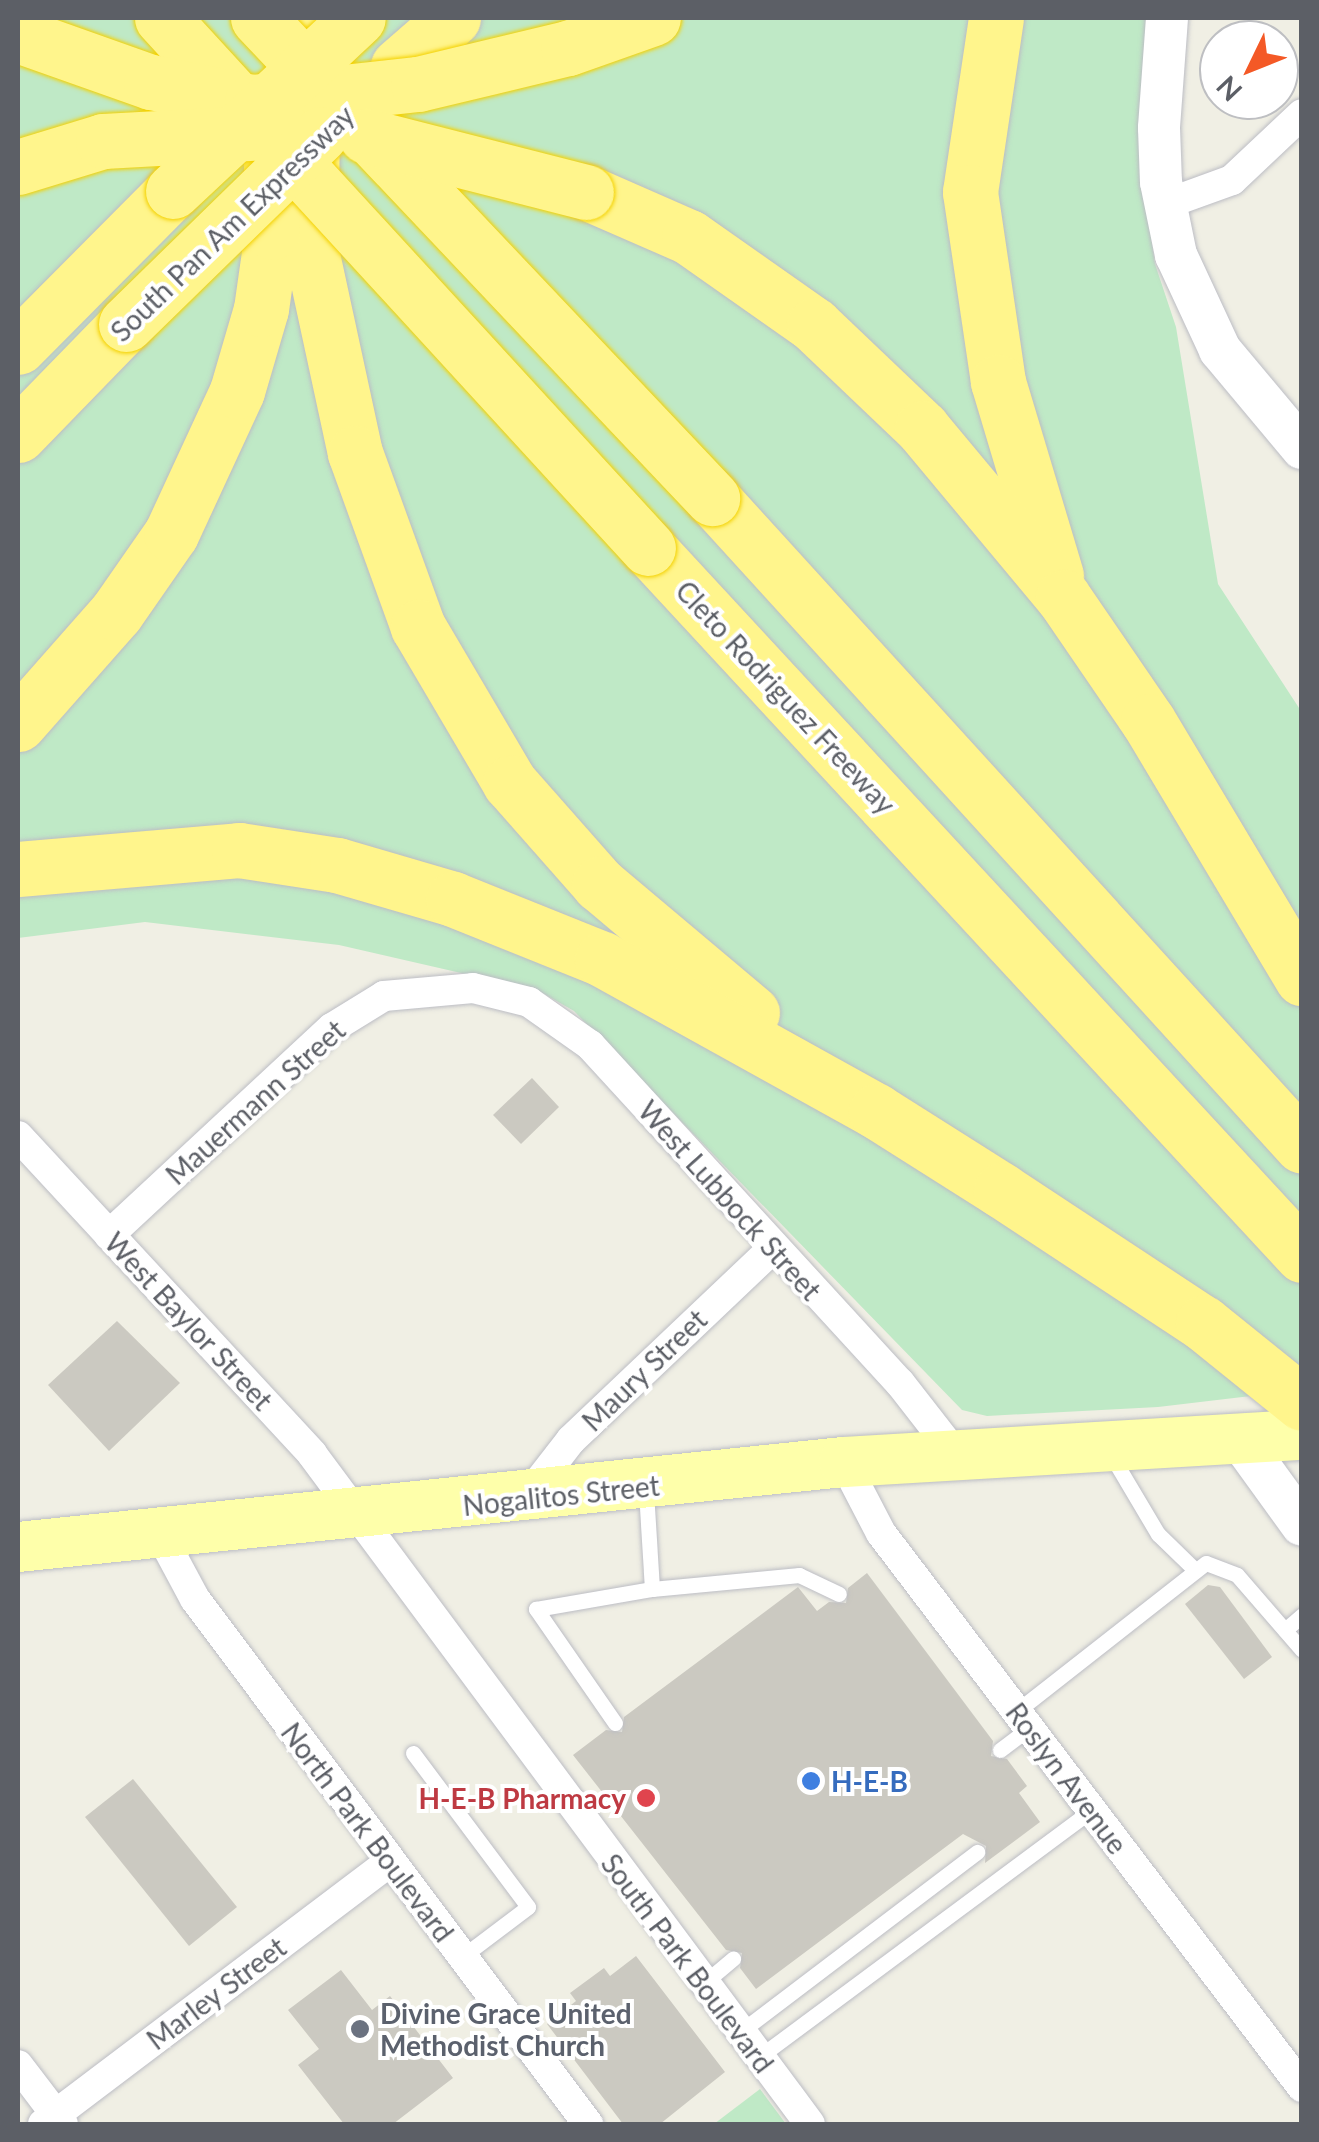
<!DOCTYPE html>
<style>
body{margin:0}
#map{position:relative;width:1319px;height:2142px;overflow:hidden;background:#f0efe4;font-family:Lato,sans-serif}
div>[style]{position:absolute}
.green>*{inset:0;background:#bfe9c6}
.building>*{inset:0;background:#cbc9c1}
.roads{filter:drop-shadow(0 0 2px #bcbdc4) drop-shadow(0 0 2px #bcbdc4)}
.lane>*{height:15px;margin:-7.5px;padding:0 7.5px;transform-origin:7.5px;border-radius:7.5px;background:#fff}
.street>*{height:30px;margin:-15px;padding:0 15px;transform-origin:15px;border-radius:15px;background:#fff}
.secondary>*{height:42px;margin:-21px;padding:0 21px;transform-origin:21px;border-radius:21px;background:#fff}
.primary>*{height:50px;margin:-25px;padding:0 25px;transform-origin:25px;border-radius:25px;background:#feffaa}
.highway>*{height:55px;margin:-27.5px;padding:0 27.5px;transform-origin:27.5px;border-radius:27.5px;background:#fff58c}
.bridges{filter:drop-shadow(0 0 2px #f4d100) drop-shadow(0 0 2px #f4d100)}
.highway-bridge>*{height:55px;margin:-27.5px;padding:0 27.5px;transform-origin:27.5px;border-radius:27.5px;background:#fff58c}
.dots>*{width:28px;height:28px;translate:-50% -50%;box-sizing:border-box;border:5px solid #fff;border-radius:50%}
span{translate:-50% -50%;white-space:nowrap;text-align:center;line-height:1.15;-webkit-text-stroke:8px #fff;paint-order:stroke}
.street-label{font-size:28px;color:#5c5f66}
.shop-label{font-size:28px;color:#366cbe;font-weight:700}
.left{translate:0 -50%;text-align:left}
.health-label{font-size:28px;color:#be3a42;font-weight:700}
.right{translate:-100% -50%;text-align:right}
.worship-label{font-size:28px;color:#5b616d;font-weight:700}
.frame{position:absolute;inset:0;border:20px solid #5c5f66;pointer-events:none}
.north{position:absolute;left:1199px;top:20px;width:100px;height:100px;box-sizing:border-box;background:#fff;border:2px solid #bebfc2;border-radius:50%;rotate:227deg;font-size:28px;font-weight:700;line-height:40px;text-align:center;color:#5c5f66}
.north::after{content:'';display:block;margin:auto;width:35px;height:45px;background:#f45926;clip-path:polygon(50% 0,100% 100%,50% 72%,0 100%)}
</style>
<div id="map">
<div class="green">
<div style="clip-path:polygon(18px 18px,1148px 18px,1143px 177px,1155px 264px,1176px 327px,1218px 584px,1301px 711px,1301px 1390px,1158px 1407px,987px 1416px,962px 1410px,574px 1011px,539px 991px,339px 945px,145px 922px,18px 938px)"></div>
<div style="clip-path:polygon(760px 2089px,786px 2124px,714px 2124px)"></div>
</div>
<div class="building">
<div style="clip-path:polygon(532px 1078px,559px 1107px,521px 1144px,493px 1115px)"></div>
<div style="clip-path:polygon(117px 1321px,180px 1383px,109px 1451px,48px 1385px)"></div>
<div style="clip-path:polygon(867px 1573px,993px 1741px,991px 1756px,1007px 1759px,1027px 1786px,1019px 1793px,1040px 1822px,985px 1863px,986px 1846px,963px 1834px,756px 1989px,740px 1968px,742px 1953px,726px 1950px,573px 1755px,606px 1730px,622px 1732px,624px 1717px,798px 1587px,817px 1611px,829px 1602px,846px 1603px,848px 1588px)"></div>
<div style="clip-path:polygon(1208px 1585px,1220px 1587px,1272px 1657px,1244px 1679px,1185px 1604px)"></div>
<div style="clip-path:polygon(133px 1779px,237px 1907px,189px 1946px,85px 1817px)"></div>
<div style="clip-path:polygon(636px 1956px,725px 2072px,660px 2124px,623px 2124px,547px 2024px,576px 2001px,570px 1993px,604px 1968px,610px 1976px)"></div>
<div style="clip-path:polygon(341px 1970px,372px 2010px,390px 1996px,453px 2078px,393px 2124px,344px 2124px,298px 2065px,319px 2049px,288px 2010px)"></div>
</div>
<div class="roads">
<div class="lane">
<div style="left:1111px;top:1455px;width:92px;rotate:59.3deg"></div>
<div style="left:1158px;top:1534px;width:49px;rotate:44.2deg"></div>
<div style="left:652px;top:1589px;width:148px;rotate:-5.4deg"></div>
<div style="left:799px;top:1575px;width:44px;rotate:25.4deg"></div>
<div style="left:1285px;top:1630px;width:23px;rotate:-41deg"></div>
<div style="left:1017px;top:1711px;width:240px;rotate:-38.1deg"></div>
<div style="left:1206px;top:1563px;width:33px;rotate:21deg"></div>
<div style="left:1237px;top:1575px;width:99px;rotate:49.1deg"></div>
<div style="left:615px;top:1723px;width:139px;rotate:-124.7deg"></div>
<div style="left:536px;top:1609px;width:118px;rotate:-9.8deg"></div>
<div style="left:652px;top:1589px;width:99px;rotate:-93.5deg"></div>
<div style="left:1000px;top:1750px;width:36px;rotate:-37deg"></div>
<div style="left:413px;top:1753px;width:192px;rotate:53.2deg"></div>
<div style="left:528px;top:1907px;width:83px;rotate:142.9deg"></div>
<div style="left:704px;top:1983px;width:38px;rotate:-40deg"></div>
<div style="left:740px;top:2032px;width:298px;rotate:-37.2deg"></div>
<div style="left:759px;top:2057px;width:414px;rotate:-36.6deg"></div>
</div>
<div class="street">
<div style="left:1166px;top:204px;width:70px;rotate:-20deg"></div>
<div style="left:1232px;top:180px;width:96px;rotate:-43.3deg"></div>
<div style="left:18px;top:1136px;width:433px;rotate:47.2deg"></div>
<div style="left:312px;top:1454px;width:835px;rotate:53.38deg"></div>
<div style="left:109px;top:1235px;width:304px;rotate:-42.9deg"></div>
<div style="left:332px;top:1028px;width:61px;rotate:-31.6deg"></div>
<div style="left:384px;top:996px;width:89px;rotate:-5.1deg"></div>
<div style="left:473px;top:988px;width:58px;rotate:14deg"></div>
<div style="left:529px;top:1002px;width:75px;rotate:35.2deg"></div>
<div style="left:590px;top:1045px;width:459px;rotate:47.5deg"></div>
<div style="left:900px;top:1383px;width:91px;rotate:52.1deg"></div>
<div style="left:844px;top:1462px;width:80px;rotate:62.5deg"></div>
<div style="left:881px;top:1533px;width:696px;rotate:52.77deg"></div>
<div style="left:526px;top:1498px;width:73px;rotate:-52.2deg"></div>
<div style="left:571px;top:1440px;width:279px;rotate:-43.5deg"></div>
<div style="left:159px;top:1532px;width:76px;rotate:61.8deg"></div>
<div style="left:195px;top:1599px;width:656px;rotate:53.18deg"></div>
<div style="left:18px;top:2065px;width:74px;rotate:52.7deg"></div>
<div style="left:43px;top:2124px;width:435px;rotate:-37.1deg"></div>
</div>
<div class="secondary">
<div style="left:1167px;top:18px;width:110px;rotate:94.2deg"></div>
<div style="left:1159px;top:128px;width:54px;rotate:87.9deg"></div>
<div style="left:1161px;top:182px;width:75px;rotate:78.4deg"></div>
<div style="left:1176px;top:255px;width:105px;rotate:65.1deg"></div>
<div style="left:1220px;top:350px;width:128px;rotate:50.1deg"></div>
<div style="left:1239px;top:1438px;width:107px;rotate:54.1deg"></div>
</div>
<div class="primary">
<div style="left:18px;top:1547px;width:830px;rotate:-5.88deg"></div>
<div style="left:844px;top:1462px;width:459px;rotate:-3.4deg"></div>
</div>
<div class="highway">
<div style="left:314px;top:18px;width:227px;rotate:91deg"></div>
<div style="left:310px;top:245px;width:213px;rotate:77.8deg"></div>
<div style="left:355px;top:453px;width:185px;rotate:70.1deg"></div>
<div style="left:418px;top:627px;width:181px;rotate:59.5deg"></div>
<div style="left:510px;top:783px;width:135px;rotate:48.6deg"></div>
<div style="left:599px;top:884px;width:200px;rotate:40.1deg"></div>
<div style="left:996px;top:18px;width:176px;rotate:98.5deg"></div>
<div style="left:970px;top:192px;width:192px;rotate:81.6deg"></div>
<div style="left:998px;top:382px;width:202px;rotate:73.3deg"></div>
<div style="left:398px;top:66px;width:73px;rotate:-41.1deg"></div>
<div style="left:586px;top:192px;width:112px;rotate:23.6deg"></div>
<div style="left:689px;top:237px;width:153px;rotate:35.1deg"></div>
<div style="left:814px;top:325px;width:149px;rotate:43.6deg"></div>
<div style="left:922px;top:428px;width:220px;rotate:50.2deg"></div>
<div style="left:1063px;top:597px;width:150px;rotate:55.6deg"></div>
<div style="left:1148px;top:721px;width:300px;rotate:59.1deg"></div>
<div style="left:18px;top:347px;width:220px;rotate:-45.2deg"></div>
<div style="left:18px;top:435px;width:155px;rotate:-45.8deg"></div>
<div style="left:712px;top:498px;width:876px;rotate:47.68deg"></div>
<div style="left:648px;top:548px;width:963px;rotate:47.23deg"></div>
<div style="left:18px;top:724px;width:148px;rotate:-48.6deg"></div>
<div style="left:116px;top:613px;width:96px;rotate:-55.2deg"></div>
<div style="left:171px;top:534px;width:157px;rotate:-65.2deg"></div>
<div style="left:237px;top:391px;width:85px;rotate:-73.7deg"></div>
<div style="left:261px;top:309px;width:78px;rotate:-81.9deg"></div>
<div style="left:272px;top:232px;width:67px;rotate:-90.9deg"></div>
<div style="left:18px;top:869px;width:222px;rotate:-4.9deg"></div>
<div style="left:239px;top:850px;width:99px;rotate:8.7deg"></div>
<div style="left:337px;top:865px;width:121px;rotate:16.3deg"></div>
<div style="left:453px;top:899px;width:161px;rotate:21.9deg"></div>
<div style="left:602px;top:959px;width:313px;rotate:29deg"></div>
<div style="left:876px;top:1111px;width:148px;rotate:32.3deg"></div>
<div style="left:1001px;top:1190px;width:242px;rotate:33.4deg"></div>
<div style="left:1203px;top:1323px;width:127px;rotate:38.9deg"></div>
</div>
</div>
<div class="bridges">
<div class="highway-bridge">
<div style="left:162px;top:18px;width:719px;rotate:47.48deg"></div>
<div style="left:258px;top:18px;width:661px;rotate:46.59deg"></div>
<div style="left:18px;top:35px;width:141px;rotate:19.5deg"></div>
<div style="left:151px;top:82px;width:103px;rotate:11.2deg"></div>
<div style="left:252px;top:102px;width:167px;rotate:-6.2deg"></div>
<div style="left:418px;top:84px;width:154px;rotate:-13.5deg"></div>
<div style="left:568px;top:48px;width:90px;rotate:-19.4deg"></div>
<div style="left:366px;top:136px;width:227px;rotate:14.3deg"></div>
<div style="left:18px;top:167px;width:89px;rotate:-17deg"></div>
<div style="left:103px;top:141px;width:182px;rotate:-3.1deg"></div>
<div style="left:173px;top:191px;width:253px;rotate:-43.1deg"></div>
<div style="left:126px;top:324px;width:272px;rotate:-44.3deg"></div>
</div>
</div>
<div class="dots">
<div style="left:811px;top:1781px;background:#3f7fe0"></div>
<div style="left:646px;top:1798px;background:#e0444e"></div>
<div style="left:360px;top:2029px;background:#6b7280"></div>
</div>
<div class="street-label">
<span style="left:232px;top:223px;rotate:-44deg">South Pan Am Expressway</span>
<span style="left:786px;top:697px;rotate:47deg">Cleto Rodriguez Freeway</span>
<span style="left:255px;top:1102px;rotate:-42deg">Mauermann Street</span>
<span style="left:730px;top:1200px;rotate:48deg">West Lubbock Street</span>
<span style="left:189px;top:1321px;rotate:47deg">West Baylor Street</span>
<span style="left:644px;top:1370px;rotate:-44deg">Maury Street</span>
<span style="left:561px;top:1495px;rotate:-6deg">Nogalitos Street</span>
<span style="left:1067px;top:1778px;rotate:53deg">Roslyn Avenue</span>
<span style="left:368px;top:1832px;rotate:53deg">North Park Boulevard</span>
<span style="left:688px;top:1963px;rotate:53deg">South Park Boulevard</span>
<span style="left:216px;top:1993px;rotate:-37deg">Marley Street</span>
</div>
<div class="shop-label">
<span class="left" style="left:831px;top:1781px">H-E-B</span>
</div>
<div class="health-label">
<span class="right" style="left:626px;top:1798px">H-E-B Pharmacy</span>
</div>
<div class="worship-label">
<span class="left" style="left:380px;top:2029px">Divine Grace United<br>Methodist Church</span>
</div>
<div class="frame"></div>
<div class="north">N</div>
</div>
